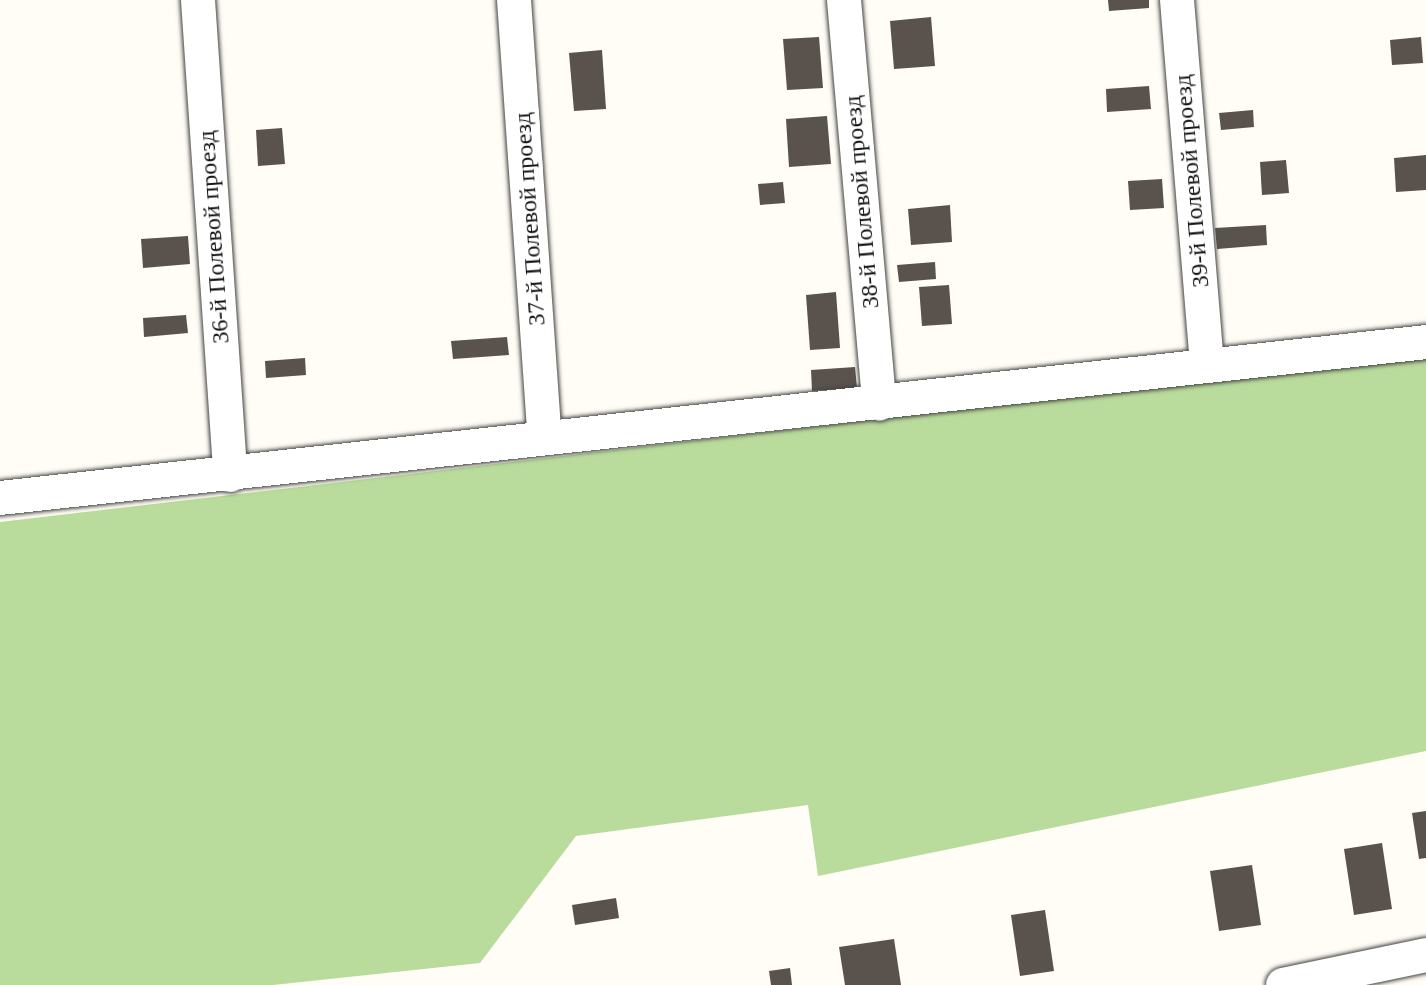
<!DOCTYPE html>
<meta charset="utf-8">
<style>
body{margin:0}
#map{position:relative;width:1426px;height:985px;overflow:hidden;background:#fffdf5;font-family:Georgia,serif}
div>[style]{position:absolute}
.forest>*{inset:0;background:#b9dc9c}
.building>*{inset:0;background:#5a524d}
.roads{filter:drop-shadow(0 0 2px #444) drop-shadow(0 0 2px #444)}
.minor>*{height:34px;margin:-17px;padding:0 17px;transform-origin:17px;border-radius:17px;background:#fff}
span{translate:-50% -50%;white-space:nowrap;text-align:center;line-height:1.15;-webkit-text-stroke:8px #fff;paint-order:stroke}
.street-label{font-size:24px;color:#111}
</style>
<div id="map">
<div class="forest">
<div style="clip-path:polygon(1426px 355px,1426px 751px,818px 876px,808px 805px,576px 836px,480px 963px,273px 985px,0 985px,0 522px)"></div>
</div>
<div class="building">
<div style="clip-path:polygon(1108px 0,1149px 0,1149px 8px,1109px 11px)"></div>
<div style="clip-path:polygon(931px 17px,935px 66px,894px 69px,890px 21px)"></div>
<div style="clip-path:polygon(819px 37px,823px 88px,787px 90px,783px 39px)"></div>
<div style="clip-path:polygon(1421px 37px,1423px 63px,1392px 65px,1390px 40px)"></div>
<div style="clip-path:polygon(602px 50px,606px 109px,574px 111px,569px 53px)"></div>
<div style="clip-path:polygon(1149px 86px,1151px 109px,1107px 112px,1106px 89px)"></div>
<div style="clip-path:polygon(1253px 110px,1254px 127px,1221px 130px,1219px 113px)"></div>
<div style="clip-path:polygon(827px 116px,831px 164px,789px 167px,786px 119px)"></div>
<div style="clip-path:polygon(282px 128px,285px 164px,258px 166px,256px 130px)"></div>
<div style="clip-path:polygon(1426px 155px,1426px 190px,1396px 192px,1394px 158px)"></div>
<div style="clip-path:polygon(1286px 160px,1289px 193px,1262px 195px,1260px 162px)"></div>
<div style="clip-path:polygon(1162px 179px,1164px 208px,1130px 210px,1128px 181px)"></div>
<div style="clip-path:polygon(783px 182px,785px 203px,760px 205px,758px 184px)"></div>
<div style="clip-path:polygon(950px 205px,952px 242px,911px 245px,908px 209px)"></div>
<div style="clip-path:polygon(1266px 225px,1267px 245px,1217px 249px,1215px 228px)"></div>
<div style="clip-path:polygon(188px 236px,190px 264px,143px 268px,141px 239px)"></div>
<div style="clip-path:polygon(935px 262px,936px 279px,899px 282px,897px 265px)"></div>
<div style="clip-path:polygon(949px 285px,952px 324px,922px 326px,919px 287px)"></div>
<div style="clip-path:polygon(836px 292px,840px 348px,810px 350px,806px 295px)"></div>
<div style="clip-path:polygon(186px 315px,188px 333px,144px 337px,143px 318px)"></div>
<div style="clip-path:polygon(507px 337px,509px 355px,453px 359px,451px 341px)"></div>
<div style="clip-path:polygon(305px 358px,306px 375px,266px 378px,265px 361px)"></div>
<div style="clip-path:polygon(855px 367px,857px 388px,812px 391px,811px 370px)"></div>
<div style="clip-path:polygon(1426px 811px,1426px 858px,1419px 859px,1412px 813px)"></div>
<div style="clip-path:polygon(1382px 843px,1392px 909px,1354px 915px,1344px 849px)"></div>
<div style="clip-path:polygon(1252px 865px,1261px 925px,1219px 931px,1210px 871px)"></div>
<div style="clip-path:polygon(616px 898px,619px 918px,575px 925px,572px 905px)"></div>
<div style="clip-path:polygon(1045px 910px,1054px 971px,1020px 976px,1011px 915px)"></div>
<div style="clip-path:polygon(894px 939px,901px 985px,845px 985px,839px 947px)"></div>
<div style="clip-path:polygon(790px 968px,792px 985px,771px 985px,769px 971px)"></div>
</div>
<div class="roads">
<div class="minor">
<div style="left:198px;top:0;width:476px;rotate:86.1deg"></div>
<div style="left:514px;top:0;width:439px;rotate:86deg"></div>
<div style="left:844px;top:0;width:405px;rotate:85deg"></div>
<div style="left:1177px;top:0;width:364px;rotate:85.3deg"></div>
<div style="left:0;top:498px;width:1435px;rotate:-6.24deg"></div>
<div style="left:1283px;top:985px;width:146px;rotate:-11.8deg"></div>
</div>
</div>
<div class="street-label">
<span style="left:1192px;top:181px;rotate:-95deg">39-й Полевой проезд</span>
<span style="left:862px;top:202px;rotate:-95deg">38-й Полевой проезд</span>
<span style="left:530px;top:219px;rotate:-94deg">37-й Полевой проезд</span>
<span style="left:214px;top:237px;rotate:-94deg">36-й Полевой проезд</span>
</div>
</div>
